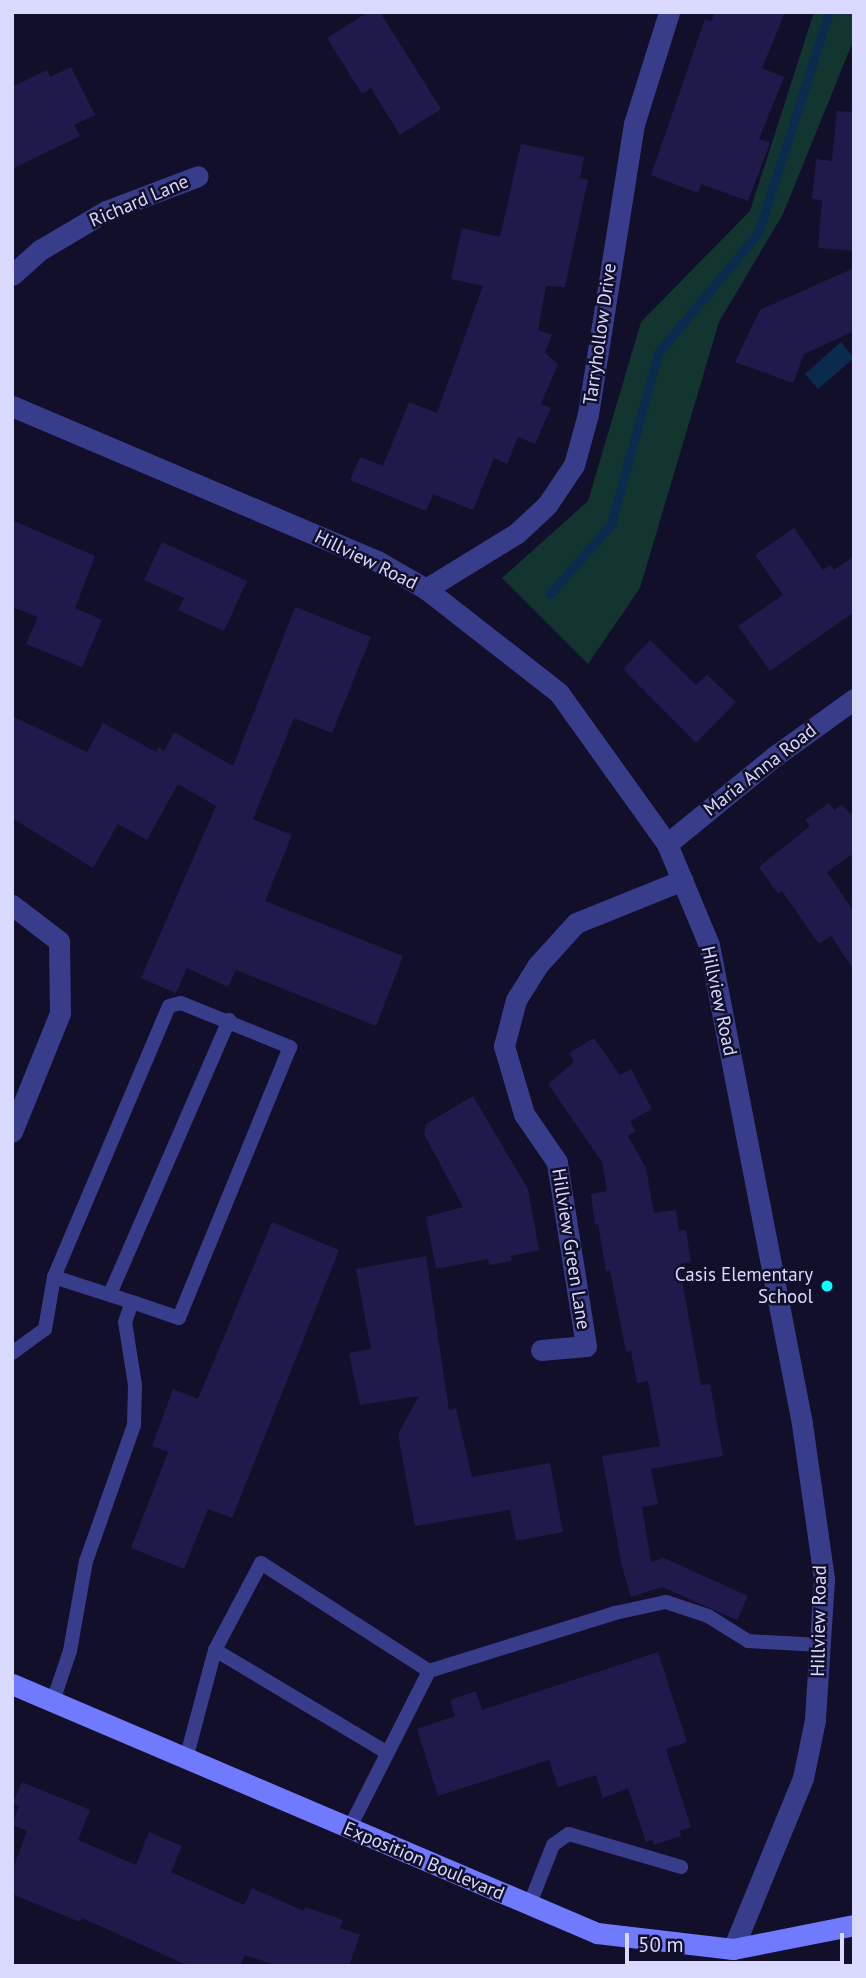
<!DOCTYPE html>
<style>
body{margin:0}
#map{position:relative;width:866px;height:1978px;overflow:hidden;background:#110f2a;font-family:"PT Sans",sans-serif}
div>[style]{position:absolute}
.green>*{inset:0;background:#123530}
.water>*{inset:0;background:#0a2a4e}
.stream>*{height:9px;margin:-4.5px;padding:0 4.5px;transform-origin:4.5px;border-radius:4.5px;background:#0a2a4e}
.building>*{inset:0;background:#201a4c}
.lane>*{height:14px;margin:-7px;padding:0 7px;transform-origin:7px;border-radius:7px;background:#383d8b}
.street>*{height:21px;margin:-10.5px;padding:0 10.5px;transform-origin:10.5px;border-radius:10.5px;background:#383d8b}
.secondary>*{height:21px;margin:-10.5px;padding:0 10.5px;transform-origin:10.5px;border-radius:10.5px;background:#707aff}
.dots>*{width:19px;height:19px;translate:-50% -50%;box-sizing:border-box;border:4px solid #110f2a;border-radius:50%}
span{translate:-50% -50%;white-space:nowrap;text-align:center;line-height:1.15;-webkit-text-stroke:5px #110f2a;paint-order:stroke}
.street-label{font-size:19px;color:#d9d9ff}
.poi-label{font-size:19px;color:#d9d9ff}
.right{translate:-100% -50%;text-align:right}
.frame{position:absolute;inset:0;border:14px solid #d9d9ff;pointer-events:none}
.scale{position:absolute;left:625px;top:1933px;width:219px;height:32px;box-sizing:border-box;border:4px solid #d9d9ff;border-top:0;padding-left:9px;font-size:21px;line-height:24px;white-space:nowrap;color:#d9d9ff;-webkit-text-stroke:5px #110f2a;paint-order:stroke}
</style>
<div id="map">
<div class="green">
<div style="clip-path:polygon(814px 12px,854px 12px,854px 39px,783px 214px,719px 322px,640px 588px,588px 664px,502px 578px,588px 501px,641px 322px,750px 211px)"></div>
</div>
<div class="water">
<div style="clip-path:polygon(841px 342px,854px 358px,818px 389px,805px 374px)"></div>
</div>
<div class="stream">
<div style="left:550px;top:594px;width:93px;rotate:-48.9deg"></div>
<div style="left:611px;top:524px;width:177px;rotate:-74.6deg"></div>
<div style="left:658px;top:353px;width:156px;rotate:-50.2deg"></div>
<div style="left:758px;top:233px;width:232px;rotate:-72.2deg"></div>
</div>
<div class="building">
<div style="clip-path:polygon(368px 12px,380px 12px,441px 109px,400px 135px,371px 88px,362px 94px,327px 38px)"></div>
<div style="clip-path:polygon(715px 12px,785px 12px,762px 68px,784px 77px,759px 139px,770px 143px,748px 201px,701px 184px,698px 193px,651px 175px,705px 19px,711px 22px)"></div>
<div style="clip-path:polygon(71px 67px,95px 115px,74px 125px,80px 136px,12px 169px,12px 87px,47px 70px,50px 77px)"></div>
<div style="clip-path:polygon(837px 111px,854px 112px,854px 251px,818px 248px,822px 200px,812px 199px,816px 159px,832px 161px)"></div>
<div style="clip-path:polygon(521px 144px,584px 157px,580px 178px,588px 180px,565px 287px,546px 286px,538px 330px,552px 335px,545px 353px,558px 364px,541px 404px,551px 408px,535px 444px,518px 437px,507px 464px,494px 458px,473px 510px,433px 494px,426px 511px,350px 480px,360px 457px,383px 466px,409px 402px,437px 413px,483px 286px,451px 279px,462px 228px,500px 237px)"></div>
<div style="clip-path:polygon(854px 268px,854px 331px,804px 354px,793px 383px,735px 362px,760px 310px)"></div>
<div style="clip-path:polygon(12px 520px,95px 556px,75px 608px,102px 620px,82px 667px,26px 644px,38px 617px,12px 607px)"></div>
<div style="clip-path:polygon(794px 528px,823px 570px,830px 565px,834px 570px,854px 556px,854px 612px,770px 671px,738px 626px,783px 595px,755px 555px)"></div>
<div style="clip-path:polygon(162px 542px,247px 581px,224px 631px,178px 610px,184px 598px,144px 580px)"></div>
<div style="clip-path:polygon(295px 607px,371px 637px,332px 733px,294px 718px,253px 819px,292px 835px,265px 901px,403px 956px,376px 1026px,236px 970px,228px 987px,187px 968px,176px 993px,141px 978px,216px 806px,178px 784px,147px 840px,118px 824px,93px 868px,12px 818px,12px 716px,87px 752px,103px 723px,156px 752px,158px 747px,164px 751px,174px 732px,233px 766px)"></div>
<div style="clip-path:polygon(650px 640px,696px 685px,707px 675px,736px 702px,696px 743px,623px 669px)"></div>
<div style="clip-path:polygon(829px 803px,834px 810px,842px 805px,854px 817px,854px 853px,827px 872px,854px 912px,854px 970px,831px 936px,819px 944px,782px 891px,778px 894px,759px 867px,810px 826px,805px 820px)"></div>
<div style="clip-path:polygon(594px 1038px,620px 1075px,631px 1069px,652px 1109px,630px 1121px,636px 1131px,628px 1136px,646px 1168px,654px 1213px,676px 1210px,679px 1231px,686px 1230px,691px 1262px,679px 1264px,701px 1385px,710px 1384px,723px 1456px,651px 1469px,658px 1504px,642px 1507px,651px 1562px,664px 1558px,748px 1596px,737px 1620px,662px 1587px,631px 1597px,622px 1567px,602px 1456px,660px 1446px,648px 1381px,637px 1383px,631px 1351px,626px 1352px,610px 1270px,606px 1271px,598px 1224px,595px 1225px,591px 1194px,607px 1191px,602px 1162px,548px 1084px,574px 1062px,569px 1053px)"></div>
<div style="clip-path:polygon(473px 1096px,528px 1189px,539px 1250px,511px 1256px,512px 1261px,489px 1265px,488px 1259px,436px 1269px,426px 1217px,463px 1207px,424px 1134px,426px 1124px)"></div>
<div style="clip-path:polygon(272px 1222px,339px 1250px,232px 1518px,208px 1509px,184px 1569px,131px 1548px,168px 1452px,152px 1446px,173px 1389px,198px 1399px)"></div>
<div style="clip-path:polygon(426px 1256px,449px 1410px,456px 1408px,472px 1477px,550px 1463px,563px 1532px,516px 1541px,510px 1510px,415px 1526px,398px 1434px,419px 1396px,360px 1405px,349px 1353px,371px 1349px,356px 1269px)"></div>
<div style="clip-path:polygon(658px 1652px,687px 1742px,666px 1749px,691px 1827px,680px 1831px,681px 1836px,654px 1845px,652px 1840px,646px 1842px,628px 1788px,603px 1798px,596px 1775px,558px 1787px,549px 1760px,438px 1796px,417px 1729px,455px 1716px,450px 1700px,476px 1691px,482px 1710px)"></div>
<div style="clip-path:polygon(22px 1782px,90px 1810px,78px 1840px,136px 1865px,149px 1832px,182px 1846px,171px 1872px,244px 1905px,252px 1888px,304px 1911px,305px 1907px,343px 1920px,340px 1928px,360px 1935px,349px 1966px,277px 1966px,245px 1955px,240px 1966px,189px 1966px,82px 1918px,80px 1922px,12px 1894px,12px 1872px,27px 1831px,12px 1825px,19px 1806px,13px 1803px)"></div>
</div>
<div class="lane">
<div style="left:54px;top:1277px;width:294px;rotate:-67deg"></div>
<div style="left:169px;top:1006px;width:12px;rotate:-14deg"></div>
<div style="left:181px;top:1003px;width:118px;rotate:22deg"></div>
<div style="left:290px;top:1047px;width:293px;rotate:112.3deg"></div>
<div style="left:179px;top:1318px;width:50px;rotate:-161.2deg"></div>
<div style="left:110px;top:1294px;width:299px;rotate:-66.5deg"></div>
<div style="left:12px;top:1353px;width:41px;rotate:-36deg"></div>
<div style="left:45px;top:1329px;width:53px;rotate:-80.2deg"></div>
<div style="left:54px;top:1277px;width:82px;rotate:17.8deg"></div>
<div style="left:132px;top:1302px;width:21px;rotate:109deg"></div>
<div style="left:125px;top:1322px;width:64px;rotate:81deg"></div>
<div style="left:135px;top:1385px;width:40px;rotate:91.4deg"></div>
<div style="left:134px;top:1425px;width:144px;rotate:109.4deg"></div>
<div style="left:86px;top:1561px;width:91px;rotate:100.1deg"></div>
<div style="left:70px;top:1651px;width:53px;rotate:108.8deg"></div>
<div style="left:215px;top:1650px;width:201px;rotate:30.8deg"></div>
<div style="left:186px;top:1759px;width:113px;rotate:-75.1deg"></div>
<div style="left:215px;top:1650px;width:98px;rotate:-62.1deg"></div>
<div style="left:261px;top:1563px;width:200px;rotate:32.7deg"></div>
<div style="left:429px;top:1671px;width:195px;rotate:-17.3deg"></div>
<div style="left:615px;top:1613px;width:52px;rotate:-12.2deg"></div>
<div style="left:666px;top:1602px;width:44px;rotate:18.4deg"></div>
<div style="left:708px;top:1616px;width:47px;rotate:32deg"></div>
<div style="left:748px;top:1641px;width:72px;rotate:3.2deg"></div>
<div style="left:349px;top:1829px;width:177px;rotate:-63.1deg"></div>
<div style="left:529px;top:1906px;width:66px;rotate:-68.5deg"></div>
<div style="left:553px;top:1845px;width:19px;rotate:-35deg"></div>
<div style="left:569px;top:1834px;width:117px;rotate:16.4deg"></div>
</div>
<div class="street">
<div style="left:12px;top:275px;width:38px;rotate:-42deg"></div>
<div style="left:40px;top:250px;width:77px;rotate:-30.6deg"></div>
<div style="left:106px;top:211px;width:98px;rotate:-20.8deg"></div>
<div style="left:12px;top:406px;width:399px;rotate:23deg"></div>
<div style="left:379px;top:562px;width:54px;rotate:29.9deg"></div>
<div style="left:426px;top:589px;width:169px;rotate:38deg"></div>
<div style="left:559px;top:693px;width:186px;rotate:54.4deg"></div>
<div style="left:667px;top:844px;width:109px;rotate:67.4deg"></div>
<div style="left:709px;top:945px;width:488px;rotate:79deg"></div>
<div style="left:802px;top:1424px;width:157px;rotate:81.9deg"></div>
<div style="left:824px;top:1579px;width:141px;rotate:93.7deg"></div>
<div style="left:815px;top:1720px;width:59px;rotate:101.7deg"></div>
<div style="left:803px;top:1778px;width:185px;rotate:112.3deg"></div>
<div style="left:426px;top:589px;width:107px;rotate:-31.6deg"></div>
<div style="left:517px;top:533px;width:41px;rotate:-43deg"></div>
<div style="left:547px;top:505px;width:48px;rotate:-56deg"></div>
<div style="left:574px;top:465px;width:53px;rotate:-74.6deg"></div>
<div style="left:588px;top:414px;width:294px;rotate:-81deg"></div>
<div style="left:634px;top:124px;width:117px;rotate:-72.6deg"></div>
<div style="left:667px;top:844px;width:139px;rotate:-39.2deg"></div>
<div style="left:775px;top:756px;width:97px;rotate:-35.8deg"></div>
<div style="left:12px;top:905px;width:59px;rotate:37.5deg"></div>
<div style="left:59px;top:941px;width:72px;rotate:89.2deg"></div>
<div style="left:60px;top:1013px;width:128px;rotate:112deg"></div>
<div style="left:541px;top:1350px;width:45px;rotate:-5.1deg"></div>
<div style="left:586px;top:1346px;width:186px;rotate:-99deg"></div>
<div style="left:557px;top:1162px;width:58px;rotate:-124.5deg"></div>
<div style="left:524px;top:1114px;width:71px;rotate:-106.4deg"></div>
<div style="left:504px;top:1046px;width:48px;rotate:-75.4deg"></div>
<div style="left:516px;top:1000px;width:40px;rotate:-58deg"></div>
<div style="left:537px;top:966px;width:58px;rotate:-47.8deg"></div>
<div style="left:576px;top:923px;width:115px;rotate:-21.9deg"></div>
</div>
<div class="secondary">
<div style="left:12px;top:1684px;width:636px;rotate:23.06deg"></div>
<div style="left:597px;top:1933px;width:137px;rotate:6.7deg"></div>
<div style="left:733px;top:1949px;width:123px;rotate:-11.2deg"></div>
</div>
<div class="dots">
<div style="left:827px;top:1286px;background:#05ffff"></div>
</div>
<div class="street-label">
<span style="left:139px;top:201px;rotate:-23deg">Richard Lane</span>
<span style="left:600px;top:334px;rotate:-82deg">Tarryhollow Drive</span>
<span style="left:366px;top:560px;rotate:26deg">Hillview Road</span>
<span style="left:760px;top:770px;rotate:-38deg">Maria Anna Road</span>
<span style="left:719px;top:1001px;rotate:78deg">Hillview Road</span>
<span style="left:571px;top:1249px;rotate:81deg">Hillview Green Lane</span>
<span style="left:819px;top:1621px;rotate:-89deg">Hillview Road</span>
<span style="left:424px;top:1861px;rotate:23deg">Exposition Boulevard</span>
</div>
<div class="poi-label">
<span class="right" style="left:813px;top:1286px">Casis Elementary<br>School</span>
</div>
<div class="frame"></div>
<div class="scale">50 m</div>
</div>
